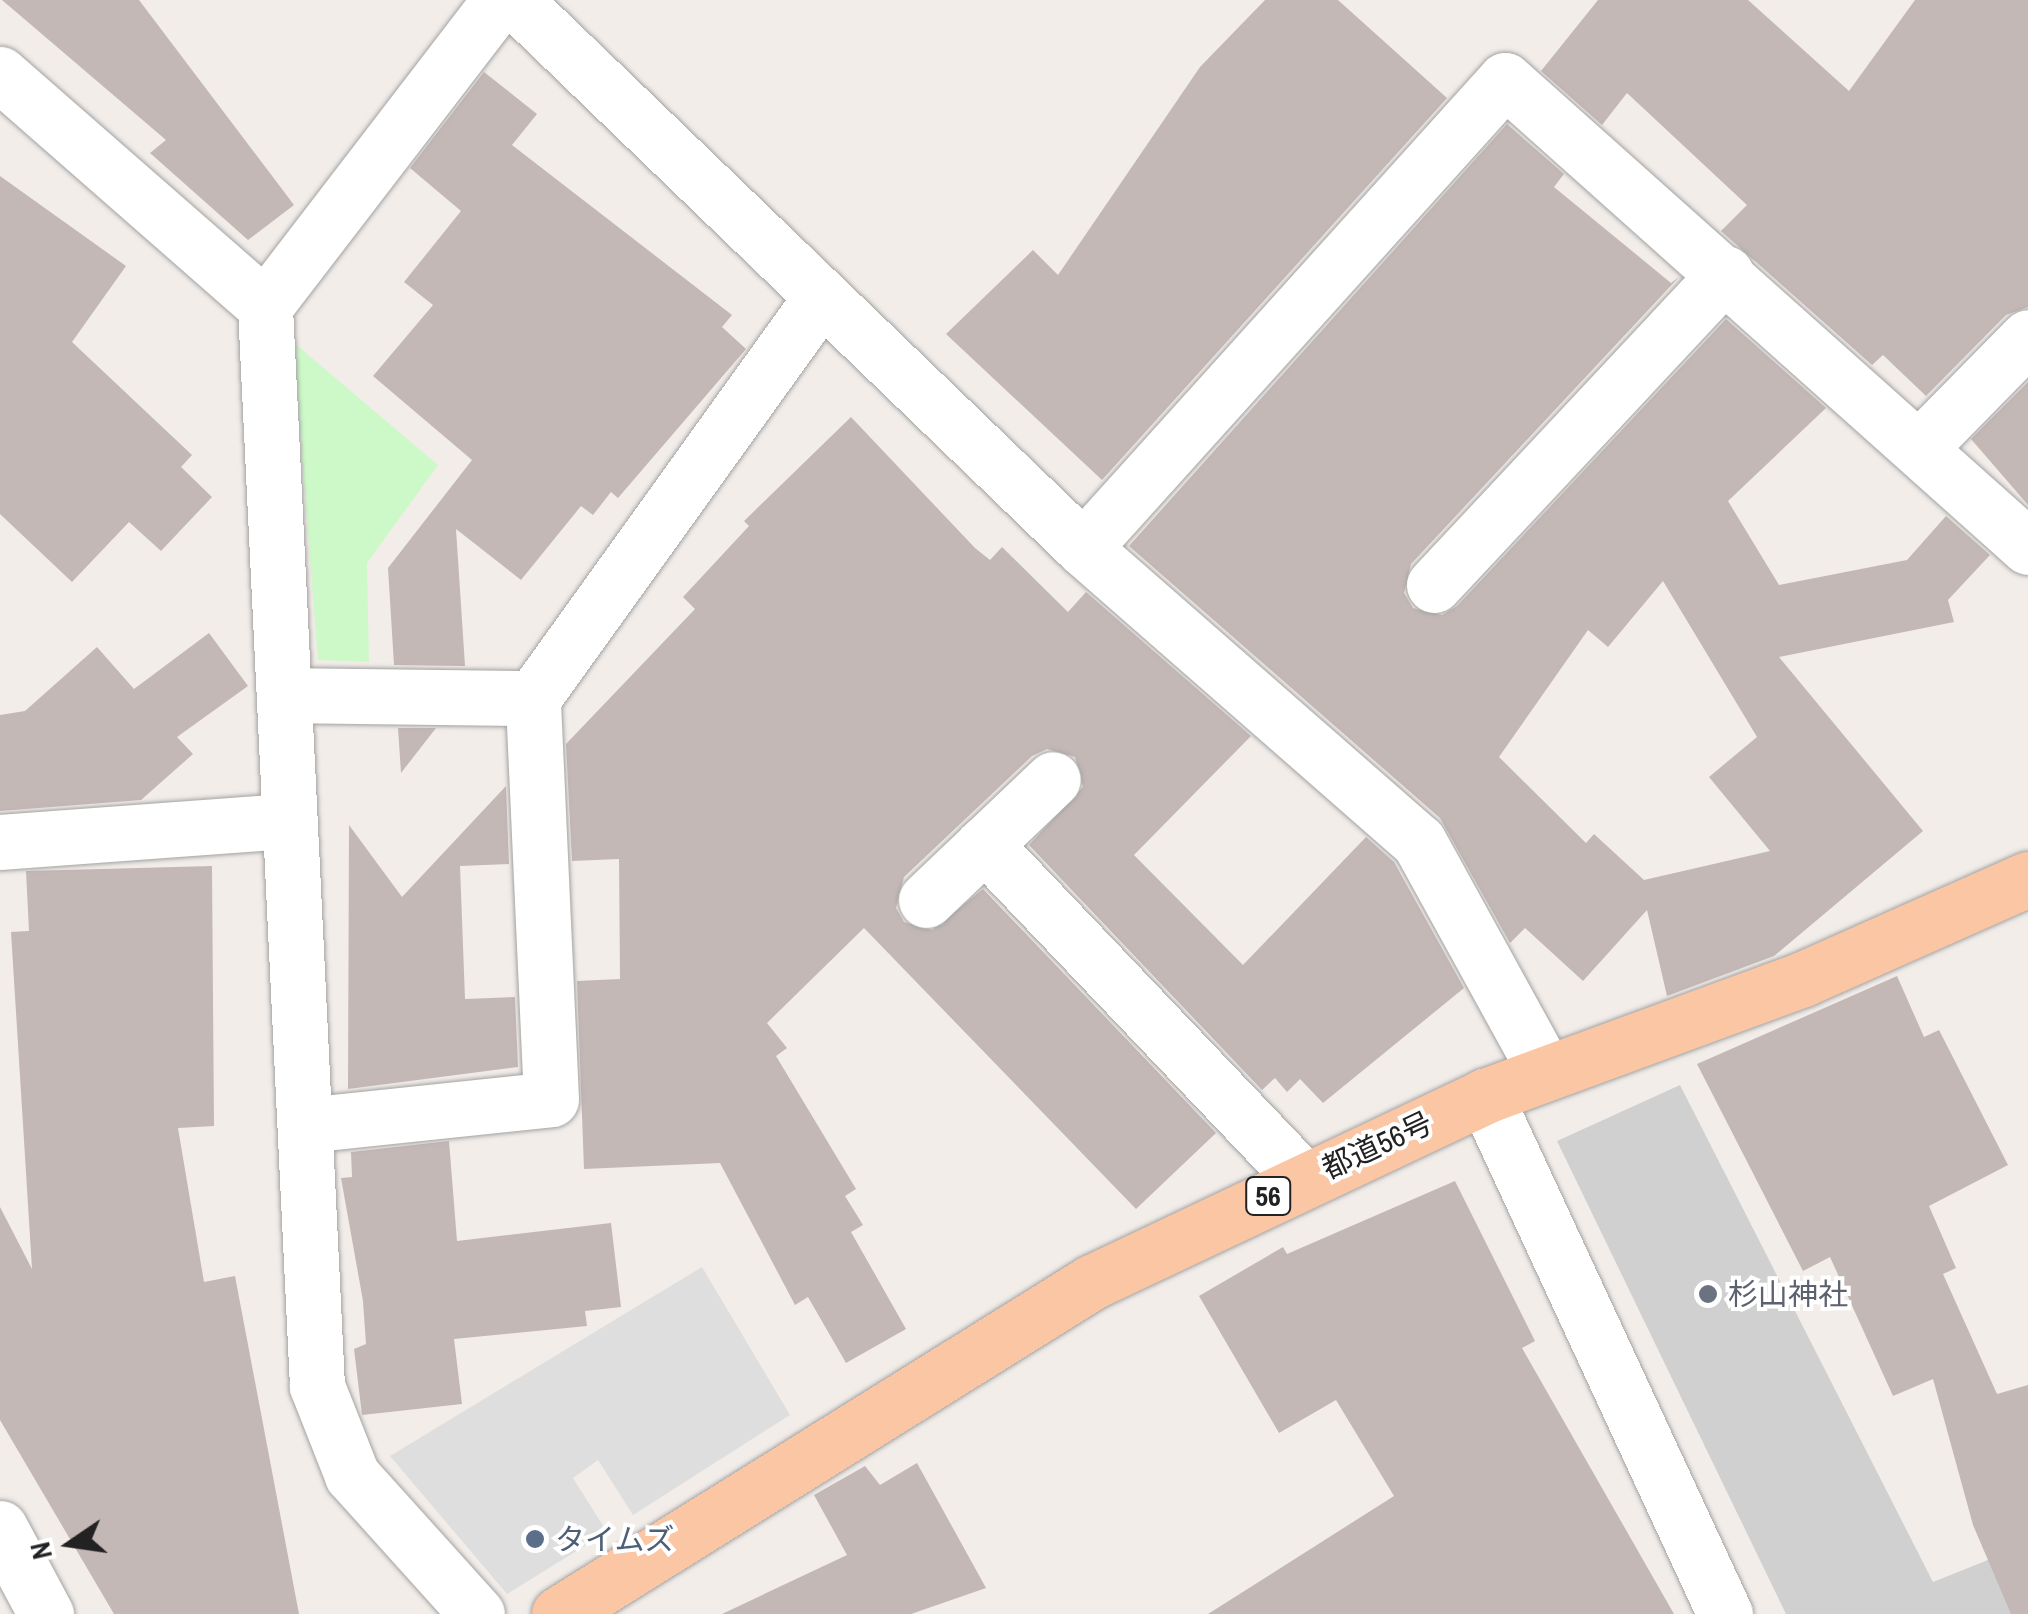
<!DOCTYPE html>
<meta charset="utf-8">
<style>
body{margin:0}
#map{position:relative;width:2028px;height:1614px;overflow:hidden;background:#f2ede9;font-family:"Archivo Narrow","Noto Sans JP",sans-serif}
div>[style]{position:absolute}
.religious>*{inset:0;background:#d0d0d0}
.park>*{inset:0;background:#cdf9c8}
.parking>*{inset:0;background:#dedede}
.building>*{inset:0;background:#c3b8b5}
.roads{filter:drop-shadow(0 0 2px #a3a3a3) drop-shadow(0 0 2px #a3a3a3)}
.minor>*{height:55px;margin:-27.5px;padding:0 27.5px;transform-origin:27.5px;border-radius:27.5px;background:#fff}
.major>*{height:55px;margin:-27.5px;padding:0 27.5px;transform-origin:27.5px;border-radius:27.5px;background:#fbc6a4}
.dots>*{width:28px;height:28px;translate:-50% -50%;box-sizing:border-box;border:5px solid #fff;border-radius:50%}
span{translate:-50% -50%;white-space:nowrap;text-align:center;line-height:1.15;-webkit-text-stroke:8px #fff;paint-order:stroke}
.shield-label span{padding:2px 8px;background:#fff;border:2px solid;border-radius:8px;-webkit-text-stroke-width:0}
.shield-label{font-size:28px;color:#222;font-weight:700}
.street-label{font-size:30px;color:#222}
.worship-label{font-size:30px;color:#5b616d}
.left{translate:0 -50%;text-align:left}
.service-label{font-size:30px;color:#4e5e75}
.north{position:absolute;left:20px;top:1494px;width:100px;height:100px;-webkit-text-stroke:8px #fff;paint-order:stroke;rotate:257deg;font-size:28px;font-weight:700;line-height:40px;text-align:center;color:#222}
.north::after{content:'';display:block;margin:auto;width:35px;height:45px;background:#222;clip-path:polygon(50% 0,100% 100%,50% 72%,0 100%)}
</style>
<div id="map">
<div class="religious">
<div style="clip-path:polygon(1680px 1085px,1933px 1582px,2028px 1544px,2028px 1614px,1786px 1614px,1557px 1141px)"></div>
</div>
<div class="park">
<div style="clip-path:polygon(293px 342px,438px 465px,367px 563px,369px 662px,318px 660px)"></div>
</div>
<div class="parking">
<div style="clip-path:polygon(702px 1267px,790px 1415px,633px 1515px,598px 1460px,573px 1478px,607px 1532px,507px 1594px,390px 1456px)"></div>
</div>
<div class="building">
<div style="clip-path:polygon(2px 0,139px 0,294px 205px,248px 240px,150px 153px,166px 140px)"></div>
<div style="clip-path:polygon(1265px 0,1338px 0,1447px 98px,1102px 480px,946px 334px,1033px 250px,1058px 275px,1200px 67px)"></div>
<div style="clip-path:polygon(1598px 0,1748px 0,1849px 91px,1915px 0,2028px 0,2028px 307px,2006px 315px,1926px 396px,1883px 355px,1872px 365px,1721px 231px,1747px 205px,1627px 93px,1602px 125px,1541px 71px)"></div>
<div style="clip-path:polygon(484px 72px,537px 114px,512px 145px,732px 315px,722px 327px,746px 349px,618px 498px,611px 492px,593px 515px,581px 506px,521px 580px,456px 529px,465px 666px,394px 665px,388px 568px,472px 460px,373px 376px,433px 305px,404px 282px,461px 211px,410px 168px)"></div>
<div style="clip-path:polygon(evenodd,1507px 124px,1564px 174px,1554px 187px,1671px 283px,1679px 277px,1411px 564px,1404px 593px,1413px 608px,1442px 615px,1457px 606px,1726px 319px,1826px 408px,1728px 501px,1779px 585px,1907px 560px,1946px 516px,1990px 555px,1948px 600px,1954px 622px,1779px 657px,1923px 831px,1774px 956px,1667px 996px,1647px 910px,1583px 981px,1525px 928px,1510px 943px,1440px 818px,1129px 546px,1507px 124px,1663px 581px,1757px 737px,1709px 777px,1770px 851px,1644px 880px,1594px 834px,1586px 843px,1499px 757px,1588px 630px,1608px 647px,1663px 581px)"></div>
<div style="clip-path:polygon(0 176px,126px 266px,72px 342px,192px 455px,181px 467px,212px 497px,161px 551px,129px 522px,72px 582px,0 514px)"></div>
<div style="clip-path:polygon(2028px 382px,2028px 505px,1971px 439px)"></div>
<div style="clip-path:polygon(851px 417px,975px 548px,990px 560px,1002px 547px,1068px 612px,1086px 592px,1251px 736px,1134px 855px,1243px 965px,1366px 837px,1394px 862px,1464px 988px,1323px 1103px,1300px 1079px,1287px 1092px,1275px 1078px,1262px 1090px,1029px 845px,1083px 787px,1075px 757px,1047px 749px,1032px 756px,904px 877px,896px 908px,904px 922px,932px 930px,983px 889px,1216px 1133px,1136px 1209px,864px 928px,767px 1023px,787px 1048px,776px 1056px,856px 1189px,845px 1196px,863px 1225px,851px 1232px,906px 1329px,846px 1363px,808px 1297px,795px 1305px,720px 1163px,584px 1169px,577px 981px,620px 979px,619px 859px,572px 861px,566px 744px,695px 609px,683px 597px,749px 526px,744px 521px)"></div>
<div style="clip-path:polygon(209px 633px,248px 686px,177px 737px,193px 754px,141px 800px,0 811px,0 715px,25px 711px,97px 647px,134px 689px)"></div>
<div style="clip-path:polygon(398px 728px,436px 728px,401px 773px)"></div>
<div style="clip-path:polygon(506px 786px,509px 864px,460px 866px,465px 999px,515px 997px,518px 1067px,348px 1089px,349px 825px,402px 897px)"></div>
<div style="clip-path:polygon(212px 866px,214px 1126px,178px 1128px,204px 1282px,235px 1276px,299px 1614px,114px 1614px,0 1420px,0 1207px,32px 1269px,11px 932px,29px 931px,26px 871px)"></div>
<div style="clip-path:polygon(1897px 976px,1924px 1037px,1939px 1030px,2008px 1165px,1929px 1206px,1956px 1268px,1943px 1274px,1997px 1394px,2028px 1385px,2028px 1614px,2011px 1614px,1973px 1525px,1933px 1379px,1893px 1396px,1830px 1257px,1803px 1271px,1697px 1064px)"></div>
<div style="clip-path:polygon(449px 1141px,457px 1241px,611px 1223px,621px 1307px,585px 1311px,587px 1326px,454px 1339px,462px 1404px,362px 1415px,354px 1349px,366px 1344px,363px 1301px,341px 1178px,352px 1177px,351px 1152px)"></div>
<div style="clip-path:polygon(1455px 1181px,1535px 1341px,1522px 1348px,1674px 1614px,1208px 1614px,1394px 1496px,1336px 1400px,1279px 1433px,1199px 1296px,1283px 1247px,1287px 1254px)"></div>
<div style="clip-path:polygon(917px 1463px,986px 1588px,911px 1614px,722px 1614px,847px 1555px,814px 1495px,865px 1466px,880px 1485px)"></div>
</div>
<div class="roads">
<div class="minor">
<div style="left:514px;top:0;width:790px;rotate:43.92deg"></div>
<div style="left:1083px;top:548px;width:446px;rotate:41.2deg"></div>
<div style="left:1419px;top:842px;width:261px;rotate:61.2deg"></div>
<div style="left:0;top:74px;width:352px;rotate:41.2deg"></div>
<div style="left:1922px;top:445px;width:151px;rotate:-45.5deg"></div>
<div style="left:1083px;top:548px;width:630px;rotate:-47.96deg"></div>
<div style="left:1505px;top:80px;width:701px;rotate:41.76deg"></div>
<div style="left:1434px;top:585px;width:427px;rotate:-46.9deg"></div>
<div style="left:284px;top:695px;width:249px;rotate:0.7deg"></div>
<div style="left:0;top:842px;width:290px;rotate:-4.2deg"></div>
<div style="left:984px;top:844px;width:463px;rotate:46.4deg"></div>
<div style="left:926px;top:900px;width:175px;rotate:-43.6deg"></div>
<div style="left:1485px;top:1096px;width:571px;rotate:65.14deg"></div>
<div style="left:305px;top:1125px;width:247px;rotate:-6deg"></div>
<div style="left:551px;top:1099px;width:401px;rotate:-92.6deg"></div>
<div style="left:533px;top:698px;width:491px;rotate:-54.3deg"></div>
<div style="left:0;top:1528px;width:98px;rotate:61.9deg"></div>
<div style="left:477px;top:1614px;width:187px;rotate:-132deg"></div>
<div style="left:352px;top:1475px;width:96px;rotate:-111.5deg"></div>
<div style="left:317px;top:1386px;width:1081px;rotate:-92.76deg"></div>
<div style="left:265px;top:306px;width:386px;rotate:-52.5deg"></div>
</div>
<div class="major">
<div style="left:559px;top:1614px;width:628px;rotate:-31.92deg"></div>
<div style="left:1092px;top:1282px;width:435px;rotate:-25.3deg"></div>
<div style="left:1485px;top:1096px;width:339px;rotate:-20.2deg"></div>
<div style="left:1803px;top:979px;width:246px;rotate:-24deg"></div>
</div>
</div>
<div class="dots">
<div style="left:1708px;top:1294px;background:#6b7280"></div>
<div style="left:535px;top:1539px;background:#5c6f8a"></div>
</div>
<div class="shield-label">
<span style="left:1268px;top:1196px">56</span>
</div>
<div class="street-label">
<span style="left:1377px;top:1145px;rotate:-25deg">都道56号</span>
</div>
<div class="worship-label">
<span class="left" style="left:1728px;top:1294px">杉山神社</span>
</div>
<div class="service-label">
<span class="left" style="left:555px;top:1539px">タイムズ</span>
</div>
<div class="north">N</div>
</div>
